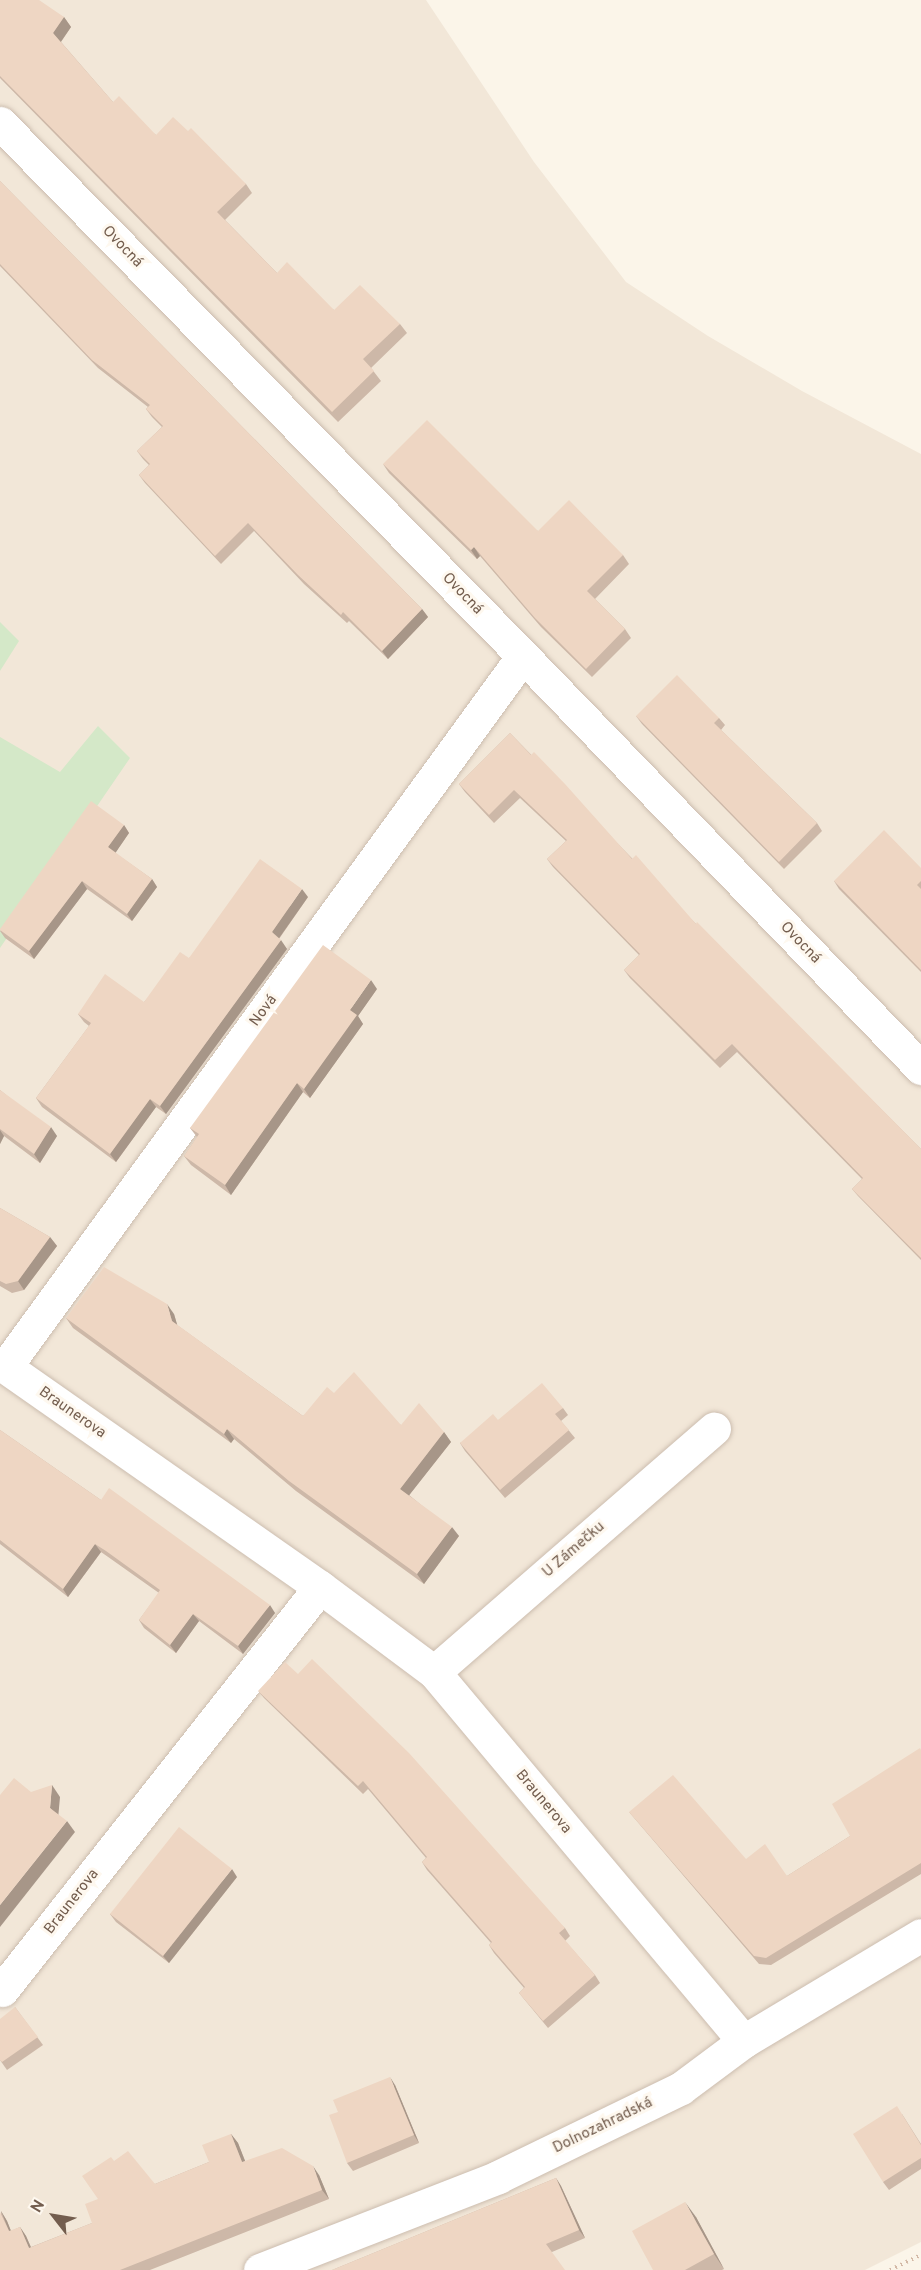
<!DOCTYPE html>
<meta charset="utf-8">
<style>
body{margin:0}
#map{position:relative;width:921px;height:2270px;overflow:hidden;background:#fbf5e9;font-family:Overpass,sans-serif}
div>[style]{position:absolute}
.residential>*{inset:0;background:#f2e7d8}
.green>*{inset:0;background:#d4e8c8}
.path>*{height:4px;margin-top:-2px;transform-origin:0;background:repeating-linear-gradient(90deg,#d3b9a6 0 1.5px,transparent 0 6px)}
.roads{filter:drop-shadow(0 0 2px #ccbdaf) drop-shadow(0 0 2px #ccbdaf)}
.street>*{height:33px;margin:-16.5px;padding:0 16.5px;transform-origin:16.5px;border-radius:16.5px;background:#fff}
.wall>*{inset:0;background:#cdb8a8}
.shaded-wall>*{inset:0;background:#a79688}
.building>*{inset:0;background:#eed6c3}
span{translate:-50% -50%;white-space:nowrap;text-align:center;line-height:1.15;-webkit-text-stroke:6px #fef8ef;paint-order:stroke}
.street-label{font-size:15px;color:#735d4e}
.north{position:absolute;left:24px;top:2186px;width:60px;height:60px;-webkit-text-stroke:4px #fef8ef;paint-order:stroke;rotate:301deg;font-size:16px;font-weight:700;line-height:24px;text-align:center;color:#735d4e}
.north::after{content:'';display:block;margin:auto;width:21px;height:27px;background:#735d4e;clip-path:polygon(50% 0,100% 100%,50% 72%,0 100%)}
</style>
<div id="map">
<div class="residential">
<div style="clip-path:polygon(0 0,426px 0,534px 162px,626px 282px,708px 336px,802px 391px,921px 454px,921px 2242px,865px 2270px,0 2270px)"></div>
</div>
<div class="green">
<div style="clip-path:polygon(0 622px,19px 641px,0 671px)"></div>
<div style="clip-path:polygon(98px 726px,130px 758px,0 948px,0 737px,60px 772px)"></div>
</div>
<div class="path">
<div style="left:890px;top:2270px;width:34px;rotate:-26deg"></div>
</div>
<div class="roads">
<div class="street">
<div style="left:0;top:123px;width:747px;rotate:45.54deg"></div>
<div style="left:523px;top:656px;width:573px;rotate:45.99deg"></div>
<div style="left:0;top:1363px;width:391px;rotate:35deg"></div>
<div style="left:320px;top:1587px;width:142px;rotate:36.7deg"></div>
<div style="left:434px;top:1672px;width:482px;rotate:50deg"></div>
<div style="left:6px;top:1366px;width:878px;rotate:-53.94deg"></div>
<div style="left:434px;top:1672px;width:371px;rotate:-41deg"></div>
<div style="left:2px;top:1990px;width:513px;rotate:-51.72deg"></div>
<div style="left:260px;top:2270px;width:256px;rotate:-21.3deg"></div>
<div style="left:498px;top:2177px;width:203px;rotate:-25.9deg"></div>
<div style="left:681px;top:2088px;width:79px;rotate:-36.7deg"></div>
<div style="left:744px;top:2041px;width:206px;rotate:-30.9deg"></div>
</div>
</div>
<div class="wall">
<div style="clip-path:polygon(0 0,64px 17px,71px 27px,61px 42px,113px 102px,156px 135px,246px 184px,252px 193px,225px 220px,277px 273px,334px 310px,400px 324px,407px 333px,371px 368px,381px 381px,338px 422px,0 78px)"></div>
<div style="clip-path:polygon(0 181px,422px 609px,428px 617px,388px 659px,349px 621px,347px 623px,304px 584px,254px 531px,221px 564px,145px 483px,139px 475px,149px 465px,143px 459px,137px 451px,162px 427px,152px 417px,146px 409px,148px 407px,98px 368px,0 266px)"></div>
<div style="clip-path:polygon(383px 464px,538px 531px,623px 555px,629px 564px,595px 599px,625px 629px,631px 638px,592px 677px,541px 627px,480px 556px,477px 559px,389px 473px)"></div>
<div style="clip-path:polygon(636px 716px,719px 718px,725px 725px,721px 730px,817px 823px,822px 831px,784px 869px,642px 724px)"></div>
<div style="clip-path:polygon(510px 733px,696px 924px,921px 1149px,921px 1260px,858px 1196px,852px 1189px,862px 1179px,737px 1052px,720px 1068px,630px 978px,624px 970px,639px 955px,553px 867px,547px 859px,566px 841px,520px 798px,494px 823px,465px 792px,459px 784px)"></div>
<div style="clip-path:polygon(124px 825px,129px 833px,115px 853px,152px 879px,157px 887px,132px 921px,87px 889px,34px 959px,5px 938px,0 931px)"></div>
<div style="clip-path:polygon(921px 868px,921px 972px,839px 889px,834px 881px)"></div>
<div style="clip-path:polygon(308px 897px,279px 939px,287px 949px,166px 1114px,156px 1107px,116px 1162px,42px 1107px,36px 1098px,89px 1026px,84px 1022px,78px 1014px,144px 1002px,189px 958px)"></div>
<div style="clip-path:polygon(377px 989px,358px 1016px,363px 1024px,310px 1098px,303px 1092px,231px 1195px,191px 1165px,184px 1156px,197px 1137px,190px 1128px)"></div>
<div style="clip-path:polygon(0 1090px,57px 1136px,40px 1163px,4px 1136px,0 1144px)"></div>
<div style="clip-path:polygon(0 1208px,50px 1237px,57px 1246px,24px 1290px,12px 1293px,0 1286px)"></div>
<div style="clip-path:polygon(174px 1314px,177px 1325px,303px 1416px,334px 1393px,401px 1425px,444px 1432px,451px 1442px,409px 1495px,459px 1536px,424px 1584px,296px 1491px,234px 1439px,231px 1443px,73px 1328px,66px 1318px)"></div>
<div style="clip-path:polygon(563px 1408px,568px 1415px,561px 1421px,575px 1438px,505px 1498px,465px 1451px,460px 1443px,498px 1420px)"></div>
<div style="clip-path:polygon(0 1430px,101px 1500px,275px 1613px,243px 1654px,199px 1621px,176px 1653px,144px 1628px,139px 1620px,159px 1593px,111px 1559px,101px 1552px,68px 1597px,0 1544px)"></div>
<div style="clip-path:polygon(258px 1691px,565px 1928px,570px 1936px,565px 1941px,595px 1975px,600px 1983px,548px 2028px,519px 1993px,524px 1988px,494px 1953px,489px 1945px,491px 1943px,427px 1870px,422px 1862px,426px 1858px,368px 1789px,363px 1794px,264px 1698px)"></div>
<div style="clip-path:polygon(921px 1750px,921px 1874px,771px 1965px,759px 1964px,635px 1819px,629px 1812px,787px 1876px,850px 1836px)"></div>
<div style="clip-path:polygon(237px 1877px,169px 1963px,116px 1922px,110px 1914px)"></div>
<div style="clip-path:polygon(15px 2007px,43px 2045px,7px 2070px,0 2060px)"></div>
<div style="clip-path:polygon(395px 2085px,419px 2143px,353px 2171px,347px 2163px)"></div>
<div style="clip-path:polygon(902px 2114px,921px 2144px,921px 2169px,889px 2190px,883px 2182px)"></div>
<div style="clip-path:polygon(231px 2134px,238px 2143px,245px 2161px,319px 2175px,329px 2199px,150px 2270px,0 2270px,1px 2211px,7px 2221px,11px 2231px,20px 2227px,26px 2236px,31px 2247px,92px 2223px,98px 2199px,114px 2161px,155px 2184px,209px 2162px)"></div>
<div style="clip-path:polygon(556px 2178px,561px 2186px,585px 2238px,552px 2252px,332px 2270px)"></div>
<div style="clip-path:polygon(696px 2217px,724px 2269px,722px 2270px,653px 2270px)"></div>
</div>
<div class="shaded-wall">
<div style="clip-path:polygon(64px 17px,71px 27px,60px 43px,53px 33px)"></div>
<div style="clip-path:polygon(474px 547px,480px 556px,477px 559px,471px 550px)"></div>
<div style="clip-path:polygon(422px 609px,428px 617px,388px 659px,382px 651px)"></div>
<div style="clip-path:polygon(124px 825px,129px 833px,114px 855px,108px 847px)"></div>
<div style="clip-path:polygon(152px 879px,157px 887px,132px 921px,127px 914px)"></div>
<div style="clip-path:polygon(82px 881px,87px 889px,34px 959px,29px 951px)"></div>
<div style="clip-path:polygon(302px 889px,308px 897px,277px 941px,272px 932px)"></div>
<div style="clip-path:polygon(281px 940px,287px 949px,166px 1114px,160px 1106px)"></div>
<div style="clip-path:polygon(371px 980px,377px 989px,358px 1016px,363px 1024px,310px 1098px,304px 1089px,350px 1010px)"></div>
<div style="clip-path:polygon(297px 1083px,303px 1092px,231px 1195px,225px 1185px)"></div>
<div style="clip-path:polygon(150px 1099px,156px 1107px,116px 1162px,110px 1154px)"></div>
<div style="clip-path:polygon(51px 1127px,57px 1136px,40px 1163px,34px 1154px)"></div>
<div style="clip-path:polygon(0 1130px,4px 1136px,0 1144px)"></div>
<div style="clip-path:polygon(50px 1237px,57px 1246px,24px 1290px,18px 1281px)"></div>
<div style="clip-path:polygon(167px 1304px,174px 1314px,179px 1331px,172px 1321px)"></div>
<div style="clip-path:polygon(227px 1429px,234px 1439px,231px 1443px,224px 1434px)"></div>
<div style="clip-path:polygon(444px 1432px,451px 1442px,407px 1498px,400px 1489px)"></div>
<div style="clip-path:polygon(452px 1527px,459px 1536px,424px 1584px,417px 1574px)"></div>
<div style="clip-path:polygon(95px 1544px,101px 1552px,68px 1597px,63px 1589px)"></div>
<div style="clip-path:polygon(270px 1605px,275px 1613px,243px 1654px,238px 1646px)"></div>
<div style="clip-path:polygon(193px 1614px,199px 1621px,176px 1653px,170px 1645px)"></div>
<div style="clip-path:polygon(52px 1785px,60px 1797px,58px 1819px,50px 1808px)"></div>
<div style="clip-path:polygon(67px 1821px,75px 1832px,0 1927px,0 1905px)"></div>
<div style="clip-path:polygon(232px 1869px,237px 1877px,169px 1963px,163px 1956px)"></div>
<div style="clip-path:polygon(390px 2077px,395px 2085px,419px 2143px,414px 2135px)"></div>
<div style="clip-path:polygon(231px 2134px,238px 2143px,249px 2171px,242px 2162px)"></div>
<div style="clip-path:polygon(313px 2166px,319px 2175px,329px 2199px,322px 2190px)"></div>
<div style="clip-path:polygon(556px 2178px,561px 2186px,585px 2238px,579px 2230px)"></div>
<div style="clip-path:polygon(685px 2202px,696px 2217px,724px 2269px,714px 2254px)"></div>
<div style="clip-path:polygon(1px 2211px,7px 2221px,15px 2241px,9px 2231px)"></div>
<div style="clip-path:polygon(20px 2227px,26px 2236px,35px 2257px,29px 2248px)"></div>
</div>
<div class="building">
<div style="clip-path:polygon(0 0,39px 0,64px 17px,53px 33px,113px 102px,119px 96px,156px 135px,173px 117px,188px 131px,191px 128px,246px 184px,217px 212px,277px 273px,287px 262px,334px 310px,360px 285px,400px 324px,363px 359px,374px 371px,332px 412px,0 76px)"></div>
<div style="clip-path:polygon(0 181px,422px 609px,382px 651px,343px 612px,341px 615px,298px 575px,248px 523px,215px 556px,139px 475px,150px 464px,137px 451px,163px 426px,146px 409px,150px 405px,92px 360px,0 264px)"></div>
<div style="clip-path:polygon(427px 420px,538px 531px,569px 500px,623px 555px,587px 591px,625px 629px,586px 669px,535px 618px,474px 547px,471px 550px,383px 464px)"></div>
<div style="clip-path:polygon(677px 675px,719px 718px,714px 723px,817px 823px,779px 862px,636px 716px)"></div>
<div style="clip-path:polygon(510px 733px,531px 755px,534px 752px,565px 784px,632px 859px,636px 855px,696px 924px,697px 922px,921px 1149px,921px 1258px,852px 1189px,863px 1178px,732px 1044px,715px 1060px,624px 970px,640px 954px,547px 859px,567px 840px,514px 790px,489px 815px,459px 784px)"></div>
<div style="clip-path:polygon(91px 801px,124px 825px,108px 847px,152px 879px,127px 914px,82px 881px,29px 951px,0 930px,0 929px)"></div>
<div style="clip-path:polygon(884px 830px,921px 868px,921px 881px,917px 885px,921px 889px,921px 970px,834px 881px)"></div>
<div style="clip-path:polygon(260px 859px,302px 889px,272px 932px,281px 940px,160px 1106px,150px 1099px,110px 1154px,36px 1098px,91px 1023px,78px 1014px,105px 974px,144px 1002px,180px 952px,189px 958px)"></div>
<div style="clip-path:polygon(323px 945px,371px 980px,350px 1010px,357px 1015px,304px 1089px,297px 1083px,225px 1185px,184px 1156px,199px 1134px,190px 1128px)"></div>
<div style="clip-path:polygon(0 1090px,51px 1127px,34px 1154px,0 1129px)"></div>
<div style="clip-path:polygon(0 1208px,50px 1237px,18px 1281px,6px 1284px,0 1281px)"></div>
<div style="clip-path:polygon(104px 1267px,167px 1304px,172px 1321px,303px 1416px,327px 1387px,334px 1393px,354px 1372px,401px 1425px,419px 1403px,444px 1432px,400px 1489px,452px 1527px,417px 1574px,289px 1481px,227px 1429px,224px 1434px,66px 1318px)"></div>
<div style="clip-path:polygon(542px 1383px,563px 1408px,555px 1414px,569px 1430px,500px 1490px,460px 1443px,493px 1414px,498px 1420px)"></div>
<div style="clip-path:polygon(0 1430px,101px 1500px,109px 1488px,270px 1605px,238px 1646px,193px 1614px,170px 1645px,139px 1620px,160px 1590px,106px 1551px,95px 1544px,63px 1589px,0 1540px)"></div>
<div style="clip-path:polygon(312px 1659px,409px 1753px,565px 1928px,559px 1933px,595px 1975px,543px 2021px,519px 1993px,525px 1987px,489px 1945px,492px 1942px,422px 1862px,427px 1857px,363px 1781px,358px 1786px,258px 1691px,285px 1662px,298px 1674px)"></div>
<div style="clip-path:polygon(920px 1748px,921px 1750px,921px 1863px,766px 1958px,754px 1956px,629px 1812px,673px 1775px,746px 1859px,765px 1844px,787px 1876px,850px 1836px,832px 1804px)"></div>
<div style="clip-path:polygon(14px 1778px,31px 1792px,52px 1785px,50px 1808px,67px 1821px,0 1905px,0 1795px)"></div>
<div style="clip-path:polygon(179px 1827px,232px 1869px,163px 1956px,110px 1914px)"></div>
<div style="clip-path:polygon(15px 2007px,38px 2037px,2px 2062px,0 2060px,0 2019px)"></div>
<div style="clip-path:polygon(390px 2077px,414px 2135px,347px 2163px,329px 2115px,338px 2112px,333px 2100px)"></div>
<div style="clip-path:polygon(897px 2106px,921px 2145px,921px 2158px,883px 2182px,853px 2134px)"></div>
<div style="clip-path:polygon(231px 2134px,242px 2162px,282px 2148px,313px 2166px,322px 2190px,120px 2270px,0 2270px,0 2212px,9px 2231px,20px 2227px,29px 2248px,92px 2223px,85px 2204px,98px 2199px,82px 2176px,111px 2157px,114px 2161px,128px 2151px,155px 2184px,209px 2162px,202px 2145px)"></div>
<div style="clip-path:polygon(556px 2178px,579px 2230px,546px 2244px,565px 2270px,332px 2270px)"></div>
<div style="clip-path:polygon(685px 2202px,714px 2254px,685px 2270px,653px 2270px,632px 2231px)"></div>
</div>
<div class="street-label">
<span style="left:122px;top:247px;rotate:46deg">Ovocná</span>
<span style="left:462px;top:594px;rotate:46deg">Ovocná</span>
<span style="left:800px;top:943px;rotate:46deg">Ovocná</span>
<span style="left:264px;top:1011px;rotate:-54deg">Nová</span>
<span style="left:72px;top:1413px;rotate:35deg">Braunerova</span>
<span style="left:574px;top:1550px;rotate:-41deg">U Zámečku</span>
<span style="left:543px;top:1802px;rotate:50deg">Braunerova</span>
<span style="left:72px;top:1902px;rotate:-52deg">Braunerova</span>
<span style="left:603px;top:2126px;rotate:-26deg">Dolnozahradská</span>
</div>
<div class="north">N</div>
</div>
